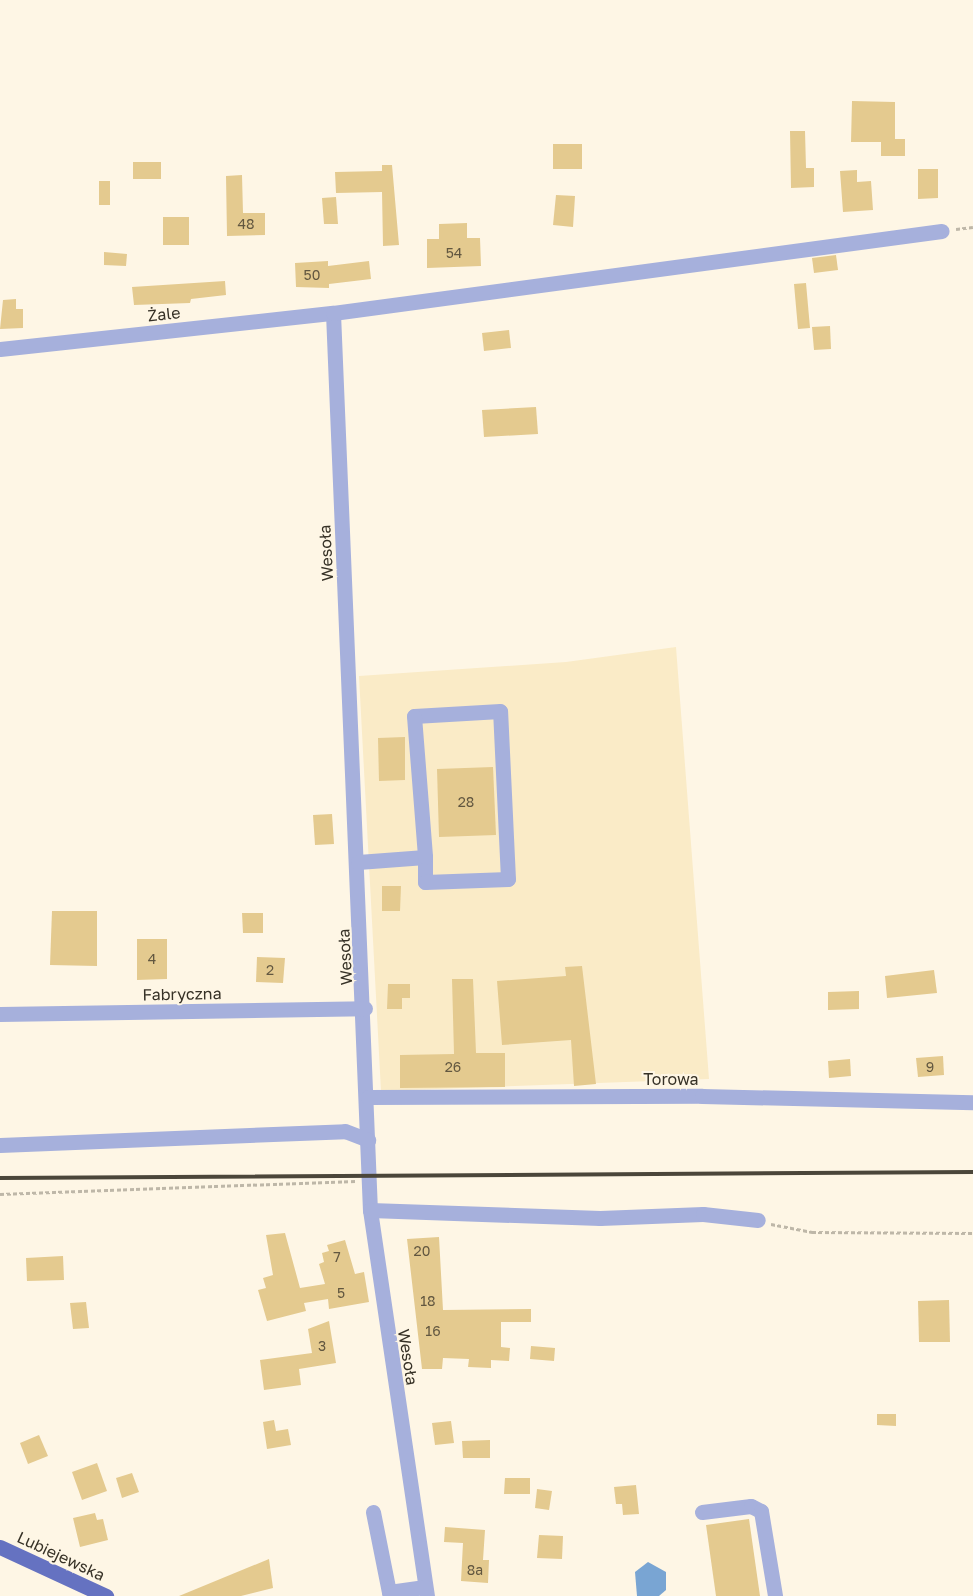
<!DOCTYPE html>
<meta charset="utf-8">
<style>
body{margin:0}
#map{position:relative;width:973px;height:1596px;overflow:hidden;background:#fef6e5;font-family:"Golos Text",sans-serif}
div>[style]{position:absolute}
.built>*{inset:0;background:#faebc7}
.water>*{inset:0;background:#79a5d3}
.building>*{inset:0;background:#e4ca8f}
.path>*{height:2.5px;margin-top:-1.25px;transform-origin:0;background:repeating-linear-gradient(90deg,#beb7a8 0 4px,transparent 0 6.5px)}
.minor>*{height:15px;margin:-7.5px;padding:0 7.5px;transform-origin:7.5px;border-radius:7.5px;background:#a6b0dc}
.major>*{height:15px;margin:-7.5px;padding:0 7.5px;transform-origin:7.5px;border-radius:7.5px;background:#6572c1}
.rail>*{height:4px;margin:-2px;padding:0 2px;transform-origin:2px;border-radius:2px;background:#4b463a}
span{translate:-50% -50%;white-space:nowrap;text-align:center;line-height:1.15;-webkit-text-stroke:4px #fef6e5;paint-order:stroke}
.number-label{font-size:14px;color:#625740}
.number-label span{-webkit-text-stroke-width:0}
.street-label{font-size:16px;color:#363126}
</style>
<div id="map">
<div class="built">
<div style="clip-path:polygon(676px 647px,709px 1079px,381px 1091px,359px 676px,566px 662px)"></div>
</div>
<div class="water">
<div style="clip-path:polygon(648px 1562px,666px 1572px,666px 1590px,659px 1596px,637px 1596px,635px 1572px)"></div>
</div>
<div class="building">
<div style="clip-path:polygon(852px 101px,895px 102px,895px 139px,905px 139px,905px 156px,881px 156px,881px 142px,851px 142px)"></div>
<div style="clip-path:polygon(790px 131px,805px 131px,806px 168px,814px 168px,814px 187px,791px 188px)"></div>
<div style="clip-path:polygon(553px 144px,582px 144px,582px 169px,553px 169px)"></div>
<div style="clip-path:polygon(133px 162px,161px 162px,161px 179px,133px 179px)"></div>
<div style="clip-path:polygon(382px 165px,392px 165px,399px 245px,383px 246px,382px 192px,336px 193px,335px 172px,382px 171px)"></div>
<div style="clip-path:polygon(918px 169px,938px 169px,938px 198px,918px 199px)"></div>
<div style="clip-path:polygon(857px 170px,857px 182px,871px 181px,873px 210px,843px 212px,840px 171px)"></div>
<div style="clip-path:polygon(242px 175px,243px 213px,265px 213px,265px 235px,227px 236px,226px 176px)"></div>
<div style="clip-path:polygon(99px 181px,110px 181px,110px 205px,99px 205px)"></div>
<div style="clip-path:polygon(556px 195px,575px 196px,573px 227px,553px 225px)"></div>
<div style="clip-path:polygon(336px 197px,338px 224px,324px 224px,322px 198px)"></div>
<div style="clip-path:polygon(163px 217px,189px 217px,189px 245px,163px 245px)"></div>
<div style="clip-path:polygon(467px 223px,467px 238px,480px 238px,481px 266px,427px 268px,427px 239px,439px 239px,439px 224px)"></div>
<div style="clip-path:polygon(104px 252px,127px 254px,126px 266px,104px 265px)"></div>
<div style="clip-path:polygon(836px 255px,838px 270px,814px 273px,812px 258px)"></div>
<div style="clip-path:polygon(328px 261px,328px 266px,369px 261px,371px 279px,329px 284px,329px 288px,296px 287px,295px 263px)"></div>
<div style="clip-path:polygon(225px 281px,226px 295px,191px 299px,190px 303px,134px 305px,132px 287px)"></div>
<div style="clip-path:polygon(806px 283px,810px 328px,798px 329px,794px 284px)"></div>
<div style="clip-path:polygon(16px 299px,16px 309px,23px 309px,23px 328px,0 329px,3px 300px)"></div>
<div style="clip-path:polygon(830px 326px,831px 349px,814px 350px,812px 327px)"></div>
<div style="clip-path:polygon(509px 330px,511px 348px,484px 351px,482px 333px)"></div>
<div style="clip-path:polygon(536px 407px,538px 434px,484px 437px,482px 410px)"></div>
<div style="clip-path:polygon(405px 737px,405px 780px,379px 781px,378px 738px)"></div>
<div style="clip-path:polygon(493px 767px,496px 835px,439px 837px,437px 769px)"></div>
<div style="clip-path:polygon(332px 814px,334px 844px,315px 845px,313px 815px)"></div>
<div style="clip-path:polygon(382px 886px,401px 886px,400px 911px,382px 911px)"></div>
<div style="clip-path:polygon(52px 911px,97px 911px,97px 966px,50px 965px)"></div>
<div style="clip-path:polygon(242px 913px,263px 913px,263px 933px,243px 933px)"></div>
<div style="clip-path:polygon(137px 939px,167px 939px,167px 979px,137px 980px)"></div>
<div style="clip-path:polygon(257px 957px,285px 958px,283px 983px,256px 982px)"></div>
<div style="clip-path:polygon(582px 966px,596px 1084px,574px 1086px,571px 1040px,502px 1045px,497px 981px,566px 976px,565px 967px)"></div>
<div style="clip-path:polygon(934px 970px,937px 993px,887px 998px,885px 976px)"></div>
<div style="clip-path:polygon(452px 979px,473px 979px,476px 1053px,505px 1053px,505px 1087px,400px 1088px,400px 1055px,454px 1054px)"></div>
<div style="clip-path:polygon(388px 984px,410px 984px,410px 998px,402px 998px,402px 1009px,387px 1009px)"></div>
<div style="clip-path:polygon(859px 991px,859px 1009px,828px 1010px,828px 992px)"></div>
<div style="clip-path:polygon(943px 1056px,944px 1075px,918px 1077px,916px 1058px)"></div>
<div style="clip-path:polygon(850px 1059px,851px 1076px,829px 1078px,828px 1061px)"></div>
<div style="clip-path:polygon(285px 1233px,300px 1288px,325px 1284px,319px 1264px,324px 1262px,322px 1253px,329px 1251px,327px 1245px,345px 1240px,355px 1274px,364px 1272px,369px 1302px,329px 1309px,328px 1299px,304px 1303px,306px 1311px,267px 1321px,258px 1290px,266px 1288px,263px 1278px,273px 1275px,266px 1235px)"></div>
<div style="clip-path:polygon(439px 1237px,443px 1310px,531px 1309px,531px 1322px,501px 1322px,501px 1347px,510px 1348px,509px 1361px,491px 1360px,491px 1368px,468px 1367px,469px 1359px,443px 1358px,442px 1369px,422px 1369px,407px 1239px)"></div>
<div style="clip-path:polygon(63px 1256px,64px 1280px,27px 1281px,26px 1258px)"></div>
<div style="clip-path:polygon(949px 1300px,950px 1342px,919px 1342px,918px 1301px)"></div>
<div style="clip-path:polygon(86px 1302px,89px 1328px,73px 1329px,70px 1303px)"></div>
<div style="clip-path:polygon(329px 1321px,336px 1363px,299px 1369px,301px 1385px,264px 1390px,260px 1360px,312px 1353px,308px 1329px)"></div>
<div style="clip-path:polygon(531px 1346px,555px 1348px,554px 1361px,530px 1359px)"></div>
<div style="clip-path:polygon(877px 1414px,896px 1414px,896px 1426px,877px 1425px)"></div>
<div style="clip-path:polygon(274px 1420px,276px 1431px,288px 1429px,291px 1445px,267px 1449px,263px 1422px)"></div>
<div style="clip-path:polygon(451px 1421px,454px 1443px,435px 1445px,432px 1423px)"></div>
<div style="clip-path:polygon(39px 1435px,48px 1456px,28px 1464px,20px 1443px)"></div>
<div style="clip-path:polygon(490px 1440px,490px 1458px,463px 1458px,462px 1441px)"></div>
<div style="clip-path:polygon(97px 1463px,107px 1491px,82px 1500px,72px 1472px)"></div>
<div style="clip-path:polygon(132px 1473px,139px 1492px,122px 1498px,116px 1478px)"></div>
<div style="clip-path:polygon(505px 1478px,530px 1478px,530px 1494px,504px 1494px)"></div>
<div style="clip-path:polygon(636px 1485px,639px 1514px,623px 1515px,622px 1504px,616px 1504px,614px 1487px)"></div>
<div style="clip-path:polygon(537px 1489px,552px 1491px,549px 1510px,535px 1508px)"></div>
<div style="clip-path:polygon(95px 1513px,97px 1520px,103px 1519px,108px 1540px,80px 1547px,73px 1518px)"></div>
<div style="clip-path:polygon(749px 1519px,760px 1596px,716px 1596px,706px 1525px)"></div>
<div style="clip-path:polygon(445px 1527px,485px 1530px,483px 1560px,489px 1560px,488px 1583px,461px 1581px,463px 1543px,444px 1542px)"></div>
<div style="clip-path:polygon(539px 1535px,563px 1536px,562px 1559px,537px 1558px)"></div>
<div style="clip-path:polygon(269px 1559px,273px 1588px,241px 1596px,179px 1596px)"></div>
</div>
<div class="path">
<div style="left:956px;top:229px;width:17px;rotate:-7deg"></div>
<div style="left:0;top:1194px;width:356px;rotate:-2.1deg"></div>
<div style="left:771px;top:1224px;width:42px;rotate:11deg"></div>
<div style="left:812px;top:1232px;width:161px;rotate:0.4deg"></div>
</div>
<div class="minor">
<div style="left:333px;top:313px;width:898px;rotate:87.64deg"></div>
<div style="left:370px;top:1210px;width:390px;rotate:81.6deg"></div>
<div style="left:0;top:349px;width:335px;rotate:-6.2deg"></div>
<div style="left:333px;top:313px;width:614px;rotate:-7.67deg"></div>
<div style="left:358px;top:862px;width:67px;rotate:-4.3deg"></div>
<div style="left:425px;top:857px;width:25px;rotate:90deg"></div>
<div style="left:425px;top:882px;width:83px;rotate:-2.1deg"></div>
<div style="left:508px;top:879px;width:168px;rotate:-92.7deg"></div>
<div style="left:500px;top:711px;width:86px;rotate:176.7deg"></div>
<div style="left:414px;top:716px;width:141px;rotate:85.5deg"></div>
<div style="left:0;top:1014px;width:365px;rotate:-0.9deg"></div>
<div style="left:368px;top:1097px;width:334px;rotate:-0.2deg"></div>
<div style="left:702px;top:1096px;width:271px;rotate:1.3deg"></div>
<div style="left:0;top:1145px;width:345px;rotate:-2.3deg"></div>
<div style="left:345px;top:1131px;width:25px;rotate:21deg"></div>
<div style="left:370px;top:1210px;width:230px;rotate:2deg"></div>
<div style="left:600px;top:1218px;width:103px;rotate:-2.2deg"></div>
<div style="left:703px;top:1214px;width:55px;rotate:6.2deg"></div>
<div style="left:373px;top:1512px;width:82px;rotate:78.7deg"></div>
<div style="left:389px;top:1592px;width:36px;rotate:-8deg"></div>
<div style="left:702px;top:1512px;width:49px;rotate:-7deg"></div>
<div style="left:751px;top:1506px;width:11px;rotate:27deg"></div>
<div style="left:761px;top:1511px;width:86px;rotate:80.6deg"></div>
</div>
<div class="major">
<div style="left:0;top:1547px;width:117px;rotate:24.8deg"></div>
</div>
<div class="rail">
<div style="left:0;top:1178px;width:973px;rotate:-0.35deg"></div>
</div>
<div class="number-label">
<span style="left:246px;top:224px">48</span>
<span style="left:454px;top:253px">54</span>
<span style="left:312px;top:275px">50</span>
<span style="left:466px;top:802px">28</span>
<span style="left:152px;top:959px">4</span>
<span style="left:270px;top:970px">2</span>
<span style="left:453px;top:1067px">26</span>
<span style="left:930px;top:1067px">9</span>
<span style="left:422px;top:1251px">20</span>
<span style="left:337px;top:1257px">7</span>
<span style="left:341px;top:1293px">5</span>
<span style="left:428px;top:1301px">18</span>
<span style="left:433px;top:1331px">16</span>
<span style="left:322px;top:1346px">3</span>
<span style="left:475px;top:1570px">8a</span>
</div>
<div class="street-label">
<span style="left:164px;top:314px;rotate:-6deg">Żale</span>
<span style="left:326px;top:553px;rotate:-93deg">Wesoła</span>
<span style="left:345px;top:957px;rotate:-93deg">Wesoła</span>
<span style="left:182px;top:994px;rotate:-1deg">Fabryczna</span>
<span style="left:671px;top:1079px">Torowa</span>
<span style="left:408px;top:1357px;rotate:81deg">Wesoła</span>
<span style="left:61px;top:1556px;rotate:25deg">Lubiejewska</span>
</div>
</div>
